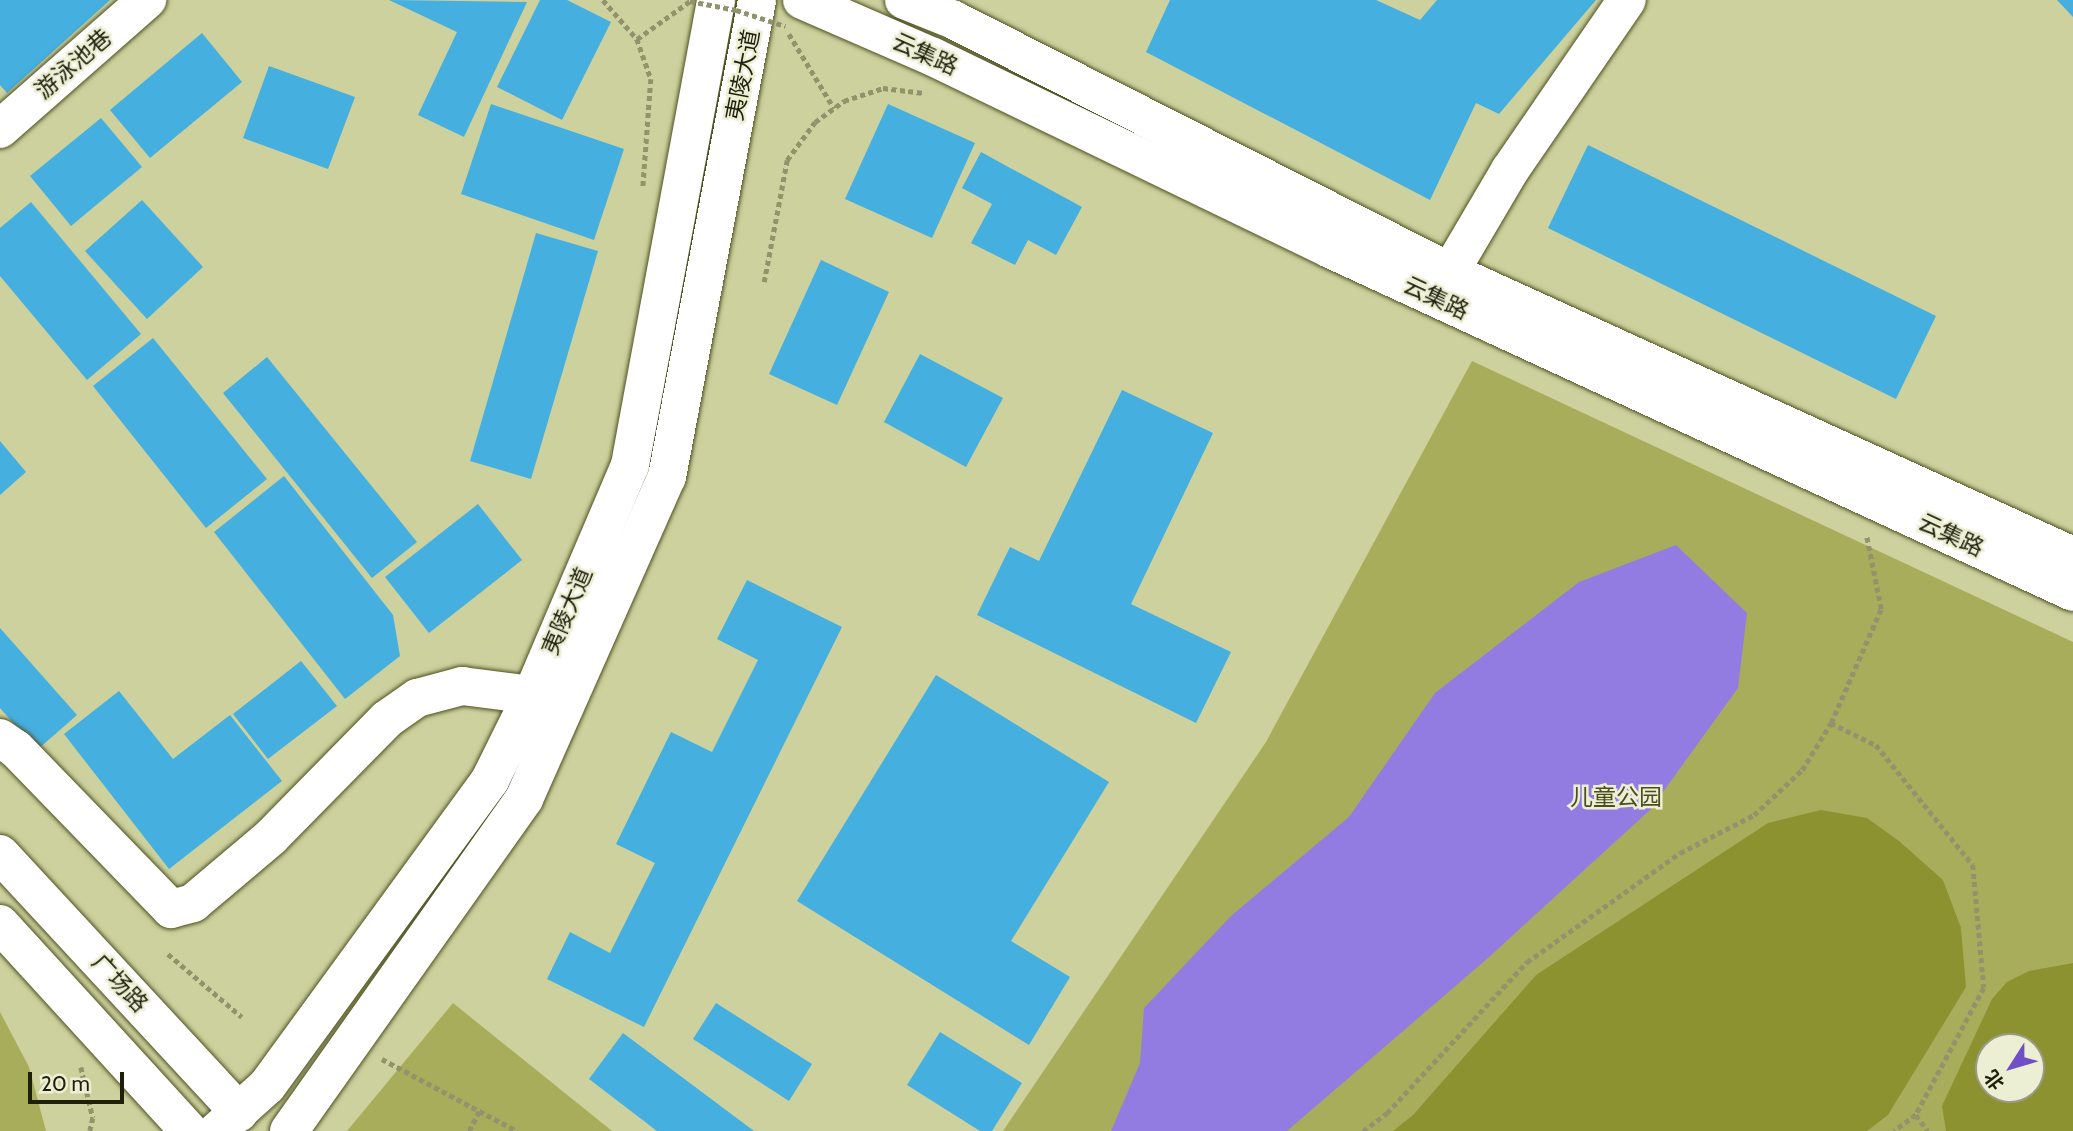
<!DOCTYPE html>
<meta charset="utf-8">
<style>
body{margin:0}
#map{position:relative;width:2073px;height:1131px;overflow:hidden;background:#ccd19d;font-family:Cabin,"Noto Sans SC",sans-serif}
div>[style]{position:absolute}
.green>*{inset:0;background:#a8ad5b}
.forest>*{inset:0;background:#8d9230}
.water>*{inset:0;background:#927ce2}
.building>*{inset:0;background:#45afe0}
.path>*{height:4.5px;margin-top:-2.25px;transform-origin:0;background:repeating-linear-gradient(90deg,#90936b 0 5px,transparent 0 8.5px)}
.roads{filter:drop-shadow(0 0 2px #4e5121) drop-shadow(0 0 2px #4e5121)}
.minor>*{height:38px;margin:-19px;padding:0 19px;transform-origin:19px;border-radius:19px;background:#fff}
.major>*{height:38px;margin:-19px;padding:0 19px;transform-origin:19px;border-radius:19px;background:#fff}
.path-bridge>*{height:4.5px;margin-top:-2.25px;transform-origin:0;background:repeating-linear-gradient(90deg,#90936b 0 5px,transparent 0 8.5px)}
span{translate:-50% -50%;white-space:nowrap;text-align:center;line-height:1.15;-webkit-text-stroke:5px #edefd5;paint-order:stroke}
.street-label{font-size:23px;color:#1f200c}
.park-label{font-size:23px;color:#4c4f1d}
.north{position:absolute;left:1975px;top:1033px;width:70px;height:70px;box-sizing:border-box;background:#edefd5;border:2px solid #9b9c85;border-radius:50%;rotate:233deg;font-size:19px;font-weight:700;line-height:28px;text-align:center;color:#1f200c}
.north::after{content:'';display:block;margin:auto;width:24px;height:32px;background:#704ec8;clip-path:polygon(50% 0,100% 100%,50% 72%,0 100%)}
.scale{position:absolute;left:28px;top:1072px;width:96px;height:32px;box-sizing:border-box;border:4px solid #1f200c;border-top:0;padding-left:9px;font-size:21px;line-height:24px;white-space:nowrap;color:#1f200c;-webkit-text-stroke:5px #edefd5;paint-order:stroke}
</style>
<div id="map">
<div class="green">
<div style="clip-path:polygon(evenodd,1472px 361px,2073px 642px,2073px 1131px,1003px 1131px,1266px 742px,1472px 361px,1989px 1047px,2031px 1047px,2031px 1089px,1989px 1089px,1989px 1047px)"></div>
<div style="clip-path:polygon(453px 1003px,612px 1131px,347px 1131px)"></div>
<div style="clip-path:polygon(0 1012px,29px 1067px,46px 1131px,0 1131px)"></div>
</div>
<div class="forest">
<div style="clip-path:polygon(1821px 810px,1867px 818px,1899px 841px,1943px 880px,1961px 928px,1966px 987px,1888px 1115px,1867px 1131px,1393px 1131px,1413px 1115px,1536px 975px,1768px 823px)"></div>
<div style="clip-path:polygon(evenodd,2073px 963px,2073px 1131px,1946px 1131px,1942px 1106px,1992px 999px,2007px 982px,2029px 971px,2073px 963px,2031px 1047px,2031px 1089px,1989px 1089px,1989px 1047px,2031px 1047px)"></div>
</div>
<div class="water">
<div style="clip-path:polygon(1676px 545px,1747px 613px,1738px 688px,1650px 810px,1488px 958px,1287px 1131px,1111px 1131px,1140px 1063px,1144px 1008px,1231px 916px,1349px 817px,1435px 693px,1579px 582px)"></div>
</div>
<div class="building">
<div style="clip-path:polygon(0 0,110px 0,7px 93px,0 85px)"></div>
<div style="clip-path:polygon(389px 0,527px 2px,464px 137px,418px 115px,457px 32px)"></div>
<div style="clip-path:polygon(540px 0,567px 0,611px 22px,562px 120px,497px 87px)"></div>
<div style="clip-path:polygon(1170px 0,1376px 0,1420px 20px,1437px 0,1596px 0,1499px 114px,1476px 103px,1430px 200px,1146px 52px)"></div>
<div style="clip-path:polygon(2057px 0,2073px 0,2073px 17px)"></div>
<div style="clip-path:polygon(202px 33px,242px 82px,150px 158px,110px 110px)"></div>
<div style="clip-path:polygon(269px 66px,355px 97px,328px 169px,243px 138px)"></div>
<div style="clip-path:polygon(491px 104px,624px 149px,594px 240px,461px 194px)"></div>
<div style="clip-path:polygon(888px 104px,975px 143px,932px 238px,845px 199px)"></div>
<div style="clip-path:polygon(101px 118px,142px 167px,71px 226px,30px 176px)"></div>
<div style="clip-path:polygon(1588px 145px,1936px 316px,1896px 399px,1548px 228px)"></div>
<div style="clip-path:polygon(981px 152px,1082px 207px,1056px 255px,1028px 240px,1015px 265px,971px 243px,992px 204px,962px 188px)"></div>
<div style="clip-path:polygon(142px 200px,203px 267px,147px 319px,85px 251px)"></div>
<div style="clip-path:polygon(31px 202px,141px 334px,87px 380px,0 276px,0 228px)"></div>
<div style="clip-path:polygon(536px 233px,598px 251px,531px 479px,470px 461px)"></div>
<div style="clip-path:polygon(821px 260px,889px 292px,837px 405px,769px 374px)"></div>
<div style="clip-path:polygon(153px 338px,267px 479px,206px 528px,93px 386px)"></div>
<div style="clip-path:polygon(920px 354px,1003px 398px,966px 467px,884px 422px)"></div>
<div style="clip-path:polygon(267px 357px,417px 542px,372px 578px,223px 393px)"></div>
<div style="clip-path:polygon(1122px 390px,1213px 433px,1131px 604px,1231px 652px,1196px 723px,977px 615px,1010px 547px,1039px 561px)"></div>
<div style="clip-path:polygon(0 441px,26px 472px,0 495px)"></div>
<div style="clip-path:polygon(284px 476px,393px 615px,400px 656px,345px 699px,214px 532px)"></div>
<div style="clip-path:polygon(478px 504px,522px 560px,429px 633px,385px 577px)"></div>
<div style="clip-path:polygon(747px 580px,842px 627px,644px 1027px,547px 979px,570px 932px,610px 953px,655px 863px,616px 844px,671px 732px,712px 752px,758px 660px,717px 639px)"></div>
<div style="clip-path:polygon(0 628px,77px 715px,37px 750px,0 708px)"></div>
<div style="clip-path:polygon(301px 661px,337px 706px,268px 759px,233px 714px)"></div>
<div style="clip-path:polygon(936px 675px,1109px 782px,1011px 941px,1070px 977px,1029px 1045px,797px 901px)"></div>
<div style="clip-path:polygon(119px 691px,173px 759px,230px 715px,282px 781px,169px 869px,64px 734px)"></div>
<div style="clip-path:polygon(716px 1003px,812px 1064px,789px 1101px,693px 1039px)"></div>
<div style="clip-path:polygon(940px 1032px,1022px 1083px,992px 1131px,980px 1131px,907px 1085px)"></div>
<div style="clip-path:polygon(623px 1033px,754px 1131px,657px 1131px,589px 1079px)"></div>
</div>
<div class="path">
<div style="left:603px;top:0;width:52px;rotate:48.9deg"></div>
<div style="left:637px;top:39px;width:42px;rotate:70.7deg"></div>
<div style="left:651px;top:79px;width:108px;rotate:94.2deg"></div>
<div style="left:789px;top:34px;width:87px;rotate:58.7deg"></div>
<div style="left:764px;top:282px;width:124px;rotate:-79.3deg"></div>
<div style="left:787px;top:160px;width:47px;rotate:-53.6deg"></div>
<div style="left:815px;top:122px;width:36px;rotate:-36deg"></div>
<div style="left:844px;top:101px;width:41px;rotate:-18.4deg"></div>
<div style="left:883px;top:88px;width:41px;rotate:7deg"></div>
<div style="left:1831px;top:723px;width:50px;rotate:26.1deg"></div>
<div style="left:1876px;top:745px;width:154px;rotate:51.1deg"></div>
<div style="left:1973px;top:865px;width:123px;rotate:84.9deg"></div>
<div style="left:1984px;top:988px;width:144px;rotate:118.2deg"></div>
<div style="left:1916px;top:1115px;width:27px;rotate:144deg"></div>
<div style="left:168px;top:954px;width:97px;rotate:40.4deg"></div>
<div style="left:382px;top:1059px;width:153px;rotate:28.1deg"></div>
<div style="left:81px;top:1067px;width:52px;rotate:76.8deg"></div>
<div style="left:93px;top:1118px;width:13px;rotate:103deg"></div>
<div style="left:1916px;top:1115px;width:20px;rotate:53deg"></div>
<div style="left:469px;top:1131px;width:22px;rotate:-63deg"></div>
<div style="left:1363px;top:1131px;width:30px;rotate:-37deg"></div>
<div style="left:1387px;top:1113px;width:206px;rotate:-47.2deg"></div>
<div style="left:1527px;top:962px;width:188px;rotate:-35.5deg"></div>
<div style="left:1680px;top:853px;width:83px;rotate:-27.2deg"></div>
<div style="left:1754px;top:815px;width:66px;rotate:-43.2deg"></div>
<div style="left:1802px;top:770px;width:55px;rotate:-58.3deg"></div>
<div style="left:1831px;top:723px;width:124px;rotate:-66.3deg"></div>
<div style="left:1881px;top:609px;width:76px;rotate:-101.3deg"></div>
</div>
<div class="roads">
<div class="minor">
<div style="left:0;top:129px;width:196px;rotate:-41.3deg"></div>
<div style="left:1450px;top:272px;width:118px;rotate:-59.5deg"></div>
<div style="left:1510px;top:170px;width:206px;rotate:-55.5deg"></div>
<div style="left:0;top:738px;width:19px;rotate:35deg"></div>
<div style="left:16px;top:749px;width:223px;rotate:45.9deg"></div>
<div style="left:171px;top:909px;width:23px;rotate:-15deg"></div>
<div style="left:193px;top:903px;width:102px;rotate:-40.2deg"></div>
<div style="left:271px;top:837px;width:165px;rotate:-45.5deg"></div>
<div style="left:387px;top:719px;width:37px;rotate:-35deg"></div>
<div style="left:417px;top:698px;width:47px;rotate:-14.9deg"></div>
<div style="left:462px;top:686px;width:71px;rotate:7.3deg"></div>
<div style="left:0;top:854px;width:352px;rotate:47.2deg"></div>
<div style="left:0;top:924px;width:280px;rotate:47.6deg"></div>
</div>
<div class="major">
<div style="left:802px;top:0;width:143px;rotate:23.5deg"></div>
<div style="left:933px;top:57px;width:441px;rotate:25.8deg"></div>
<div style="left:1330px;top:249px;width:818px;rotate:24.78deg"></div>
<div style="left:904px;top:0;width:54px;rotate:21.8deg"></div>
<div style="left:954px;top:20px;width:556px;rotate:26.93deg"></div>
<div style="left:1450px;top:272px;width:685px;rotate:24.51deg"></div>
<div style="left:217px;top:1131px;width:67px;rotate:-42deg"></div>
<div style="left:267px;top:1086px;width:379px;rotate:-53.9deg"></div>
<div style="left:490px;top:780px;width:95px;rotate:-63.7deg"></div>
<div style="left:532px;top:695px;width:250px;rotate:-66.9deg"></div>
<div style="left:630px;top:465px;width:473px;rotate:-79.5deg"></div>
<div style="left:289px;top:1131px;width:407px;rotate:-54.7deg"></div>
<div style="left:524px;top:799px;width:352px;rotate:-66.1deg"></div>
<div style="left:667px;top:477px;width:485px;rotate:-79.3deg"></div>
</div>
</div>
<div class="path-bridge">
<div style="left:637px;top:39px;width:65px;rotate:-35.6deg"></div>
<div style="left:690px;top:1px;width:47px;rotate:11.1deg"></div>
<div style="left:736px;top:10px;width:52px;rotate:18.1deg"></div>
</div>
<div class="street-label">
<span style="left:925px;top:54px;rotate:24deg">云集路</span>
<span style="left:73px;top:64px;rotate:-41deg">游泳池巷</span>
<span style="left:743px;top:75px;rotate:-79deg">夷陵大道</span>
<span style="left:1436px;top:298px;rotate:25deg">云集路</span>
<span style="left:1951px;top:535px;rotate:25deg">云集路</span>
<span style="left:567px;top:611px;rotate:-67deg">夷陵大道</span>
<span style="left:120px;top:983px;rotate:47deg">广场路</span>
</div>
<div class="park-label">
<span style="left:1616px;top:797px">儿童公园</span>
</div>
<div class="north">北</div>
<div class="scale">20 m</div>
</div>
